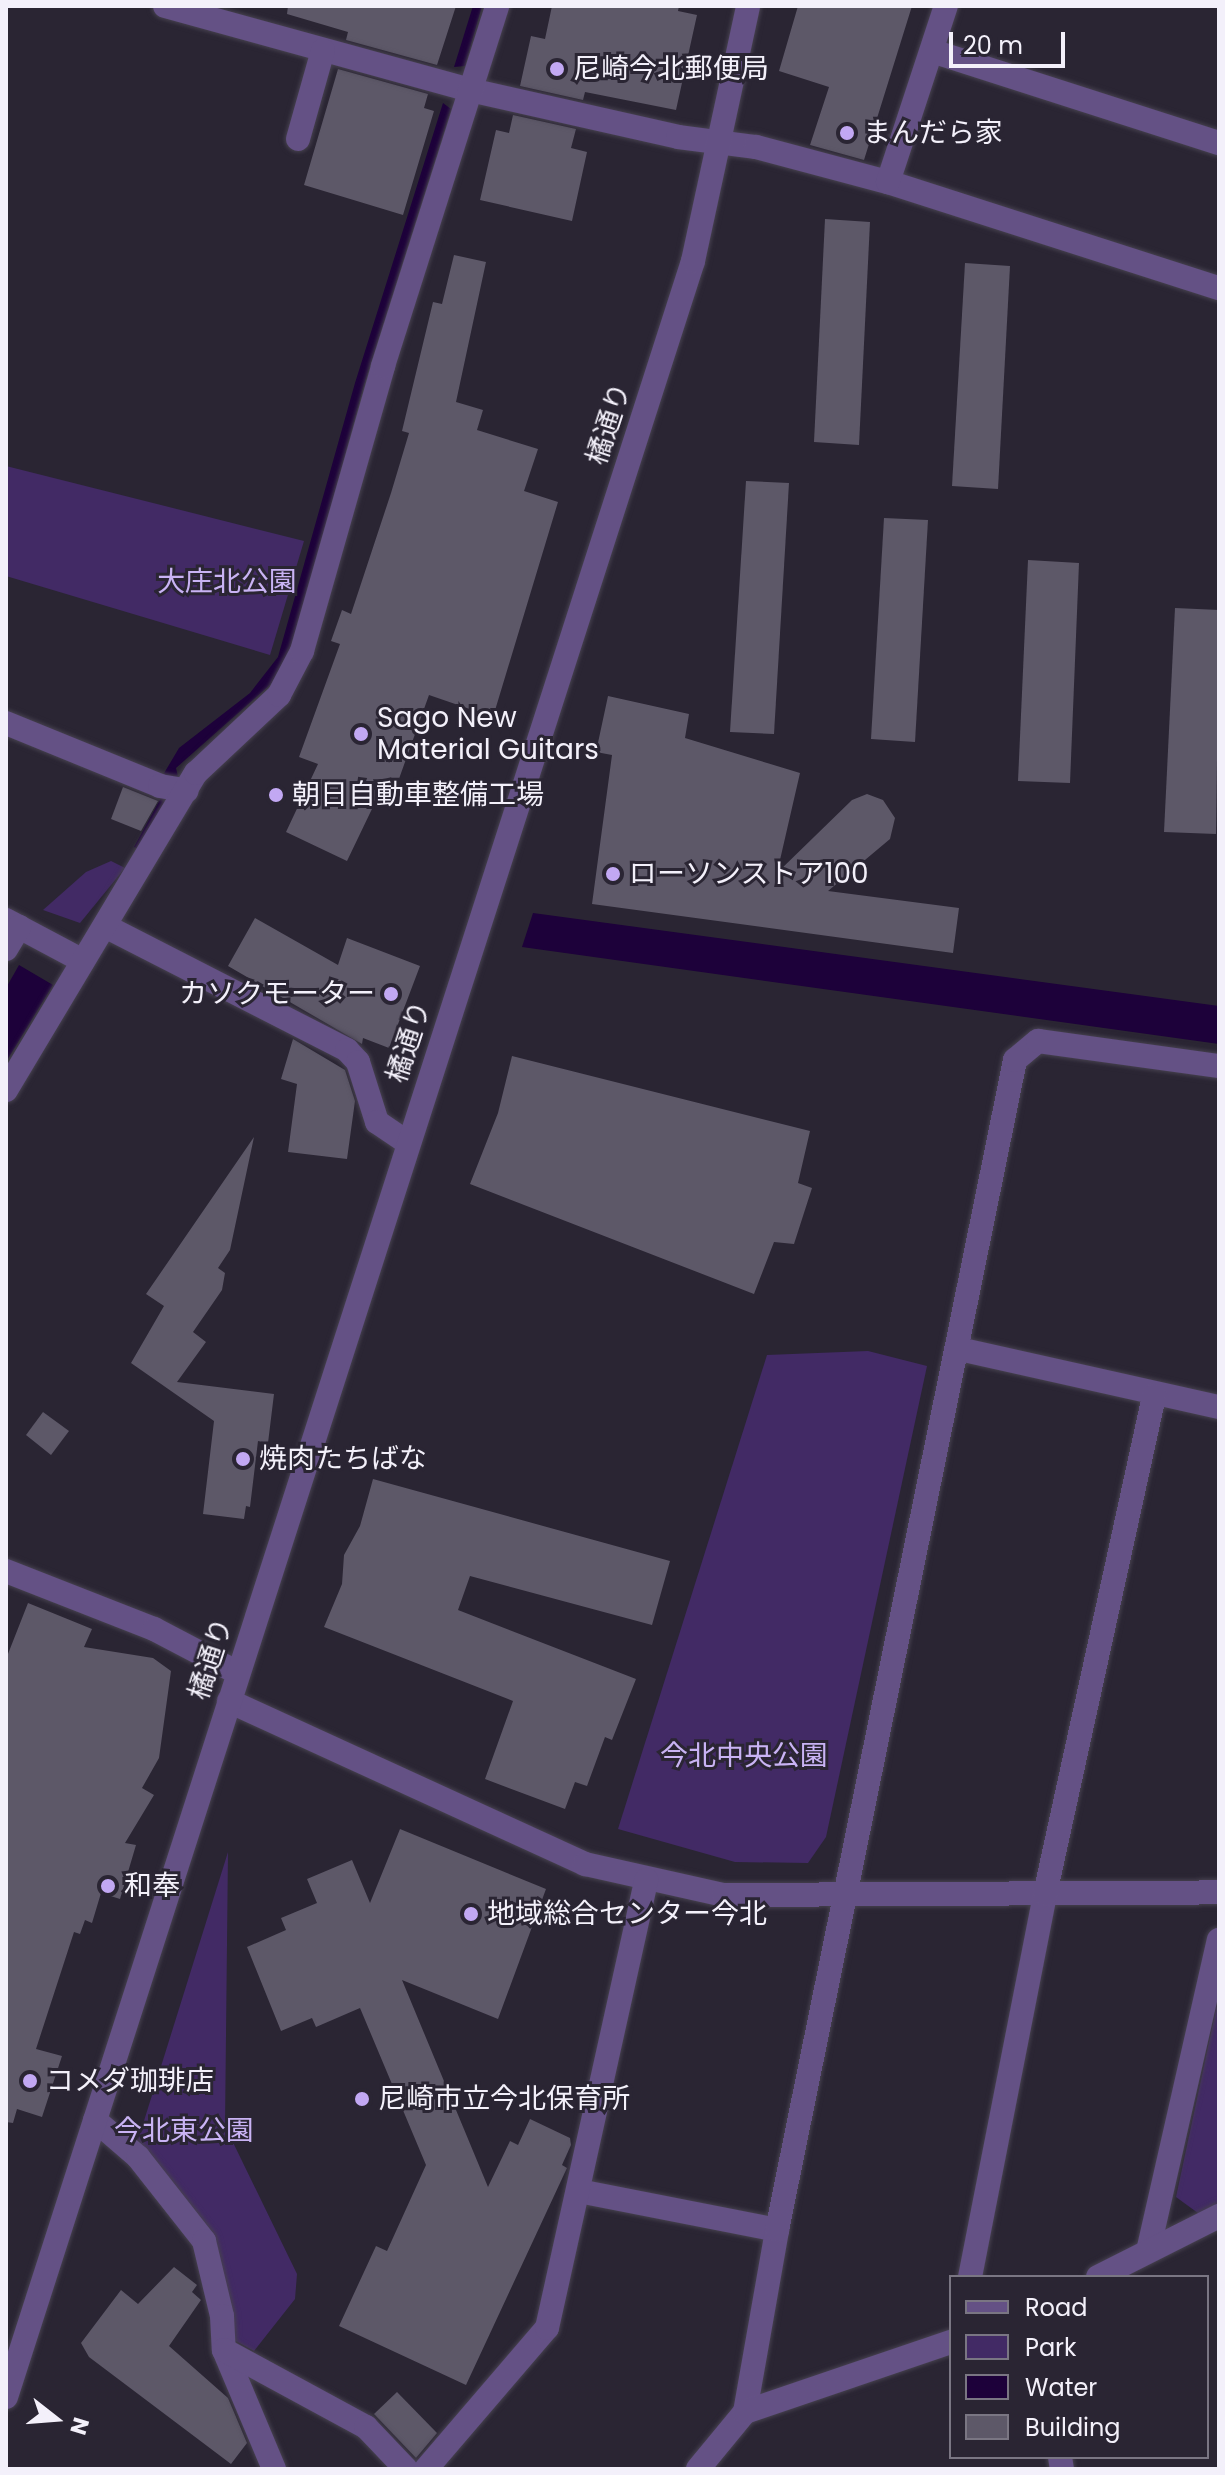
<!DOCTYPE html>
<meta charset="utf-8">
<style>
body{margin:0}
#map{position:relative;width:1225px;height:2475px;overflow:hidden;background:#2a2533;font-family:Poppins,"Noto Sans JP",sans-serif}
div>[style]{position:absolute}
.green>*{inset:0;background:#422a65}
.water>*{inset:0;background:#1d013a}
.building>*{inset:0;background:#5d5868}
.roads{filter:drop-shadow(0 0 2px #46414f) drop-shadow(0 0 2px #46414f)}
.minor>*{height:24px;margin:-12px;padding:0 12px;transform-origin:12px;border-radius:12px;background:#645185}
.tertiary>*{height:24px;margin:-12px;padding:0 12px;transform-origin:12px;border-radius:12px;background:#645185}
.dots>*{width:22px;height:22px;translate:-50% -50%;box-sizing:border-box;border:4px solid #2a2533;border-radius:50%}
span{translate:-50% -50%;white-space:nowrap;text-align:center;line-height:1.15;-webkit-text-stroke:6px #2a2533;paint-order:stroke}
.poi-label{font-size:28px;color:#f3f0fa}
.left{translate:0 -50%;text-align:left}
.right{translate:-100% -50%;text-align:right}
.street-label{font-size:28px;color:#f3f0fa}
.park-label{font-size:28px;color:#c9b3f4}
.frame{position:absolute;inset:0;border:8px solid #f3f0fa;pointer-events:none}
.legend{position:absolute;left:949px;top:2275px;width:260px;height:184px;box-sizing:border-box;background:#2a2533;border:2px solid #7a7683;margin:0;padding:10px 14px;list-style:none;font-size:24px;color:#f3f0fa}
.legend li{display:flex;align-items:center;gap:16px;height:40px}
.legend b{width:40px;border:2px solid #7a7683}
.north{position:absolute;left:16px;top:2379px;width:80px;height:80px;-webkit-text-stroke:6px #2a2533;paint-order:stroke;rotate:107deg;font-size:22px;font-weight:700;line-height:32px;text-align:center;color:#f3f0fa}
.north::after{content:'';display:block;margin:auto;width:28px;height:36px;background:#f3f0fa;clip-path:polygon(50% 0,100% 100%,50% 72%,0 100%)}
.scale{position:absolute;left:949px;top:32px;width:116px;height:36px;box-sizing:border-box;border:4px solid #f3f0fa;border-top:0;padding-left:10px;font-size:24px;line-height:28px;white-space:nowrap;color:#f3f0fa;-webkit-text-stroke:6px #2a2533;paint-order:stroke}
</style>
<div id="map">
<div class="green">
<div style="clip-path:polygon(6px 466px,304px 541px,270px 655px,6px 576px)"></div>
<div style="clip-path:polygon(111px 861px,125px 868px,80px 923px,43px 910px,86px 872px)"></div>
<div style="clip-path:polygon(868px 1351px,927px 1366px,826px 1837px,808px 1863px,735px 1862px,618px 1829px,767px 1355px)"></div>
<div style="clip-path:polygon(228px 1852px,225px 2126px,297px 2274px,295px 2299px,254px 2351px,232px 2339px,209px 2230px,138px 2140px)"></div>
<div style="clip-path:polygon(1219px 1995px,1219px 2208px,1202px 2216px,1176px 2197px)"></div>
</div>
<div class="water">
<div style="clip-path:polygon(473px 6px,482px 6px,465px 66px,454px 67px)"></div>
<div style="clip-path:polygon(443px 103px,451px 109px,364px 385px,294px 642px,279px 677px,176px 768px,179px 781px,143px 851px,134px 847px,161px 798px,163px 775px,179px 748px,250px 693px,278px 657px,355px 383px)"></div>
<div style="clip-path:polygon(533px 913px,1219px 1006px,1219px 1044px,522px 947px)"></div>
<div style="clip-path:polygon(19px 965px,53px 985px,6px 1062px,6px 988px)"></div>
</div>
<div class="building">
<div style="clip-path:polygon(288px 6px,456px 6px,437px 65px,346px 40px,348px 32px,287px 14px)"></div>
<div style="clip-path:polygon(552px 6px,679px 6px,678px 11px,697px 15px,676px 110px,585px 92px,583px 100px,520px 86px,531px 36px,545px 39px)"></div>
<div style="clip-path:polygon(798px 6px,912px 6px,864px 160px,810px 145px,829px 87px,779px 71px)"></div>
<div style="clip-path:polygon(338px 69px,428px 94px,424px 108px,434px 111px,403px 215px,304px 185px)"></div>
<div style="clip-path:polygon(513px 115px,576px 129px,571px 148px,587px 152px,572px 221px,480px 200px,496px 130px,509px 133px)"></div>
<div style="clip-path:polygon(825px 219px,870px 222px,859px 445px,814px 442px)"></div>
<div style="clip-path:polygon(454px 255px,486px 262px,456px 402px,483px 410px,477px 430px,538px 449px,524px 491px,558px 502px,493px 717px,429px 695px,395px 790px,383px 786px,347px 861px,286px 832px,318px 764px,299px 757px,340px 644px,331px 641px,342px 610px,351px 614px,391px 493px,409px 433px,402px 431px,433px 302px,442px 304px)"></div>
<div style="clip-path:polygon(965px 263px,1010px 266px,998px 489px,952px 486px)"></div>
<div style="clip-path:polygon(746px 481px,789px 483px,774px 734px,730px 732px)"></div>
<div style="clip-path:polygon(884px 518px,928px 520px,915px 742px,871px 739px)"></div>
<div style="clip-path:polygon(1028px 560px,1079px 563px,1070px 783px,1018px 781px)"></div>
<div style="clip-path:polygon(1175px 608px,1219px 610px,1216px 834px,1164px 832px)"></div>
<div style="clip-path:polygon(608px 696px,689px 714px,685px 738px,800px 773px,777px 873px,852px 800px,867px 794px,883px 800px,895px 818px,890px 839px,828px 891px,959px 908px,953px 953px,592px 904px,612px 755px,596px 752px)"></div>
<div style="clip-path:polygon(123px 787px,158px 801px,141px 831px,111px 819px)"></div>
<div style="clip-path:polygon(255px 918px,338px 965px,347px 938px,420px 966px,389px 1048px,363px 1038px,362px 1044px,228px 966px)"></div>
<div style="clip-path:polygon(293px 1039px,345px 1070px,355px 1101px,347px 1159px,288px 1152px,297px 1084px,281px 1079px)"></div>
<div style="clip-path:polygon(512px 1056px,810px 1131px,798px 1183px,812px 1188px,794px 1244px,774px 1242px,754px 1294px,470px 1184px,498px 1113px)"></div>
<div style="clip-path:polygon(254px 1137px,230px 1250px,218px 1268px,225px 1273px,222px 1290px,193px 1332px,206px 1342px,177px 1382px,274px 1394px,268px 1443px,258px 1441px,250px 1507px,246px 1506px,244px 1519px,203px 1514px,214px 1421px,131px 1363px,164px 1306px,146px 1294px)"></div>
<div style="clip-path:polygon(43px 1412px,69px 1431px,51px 1455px,26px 1435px)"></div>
<div style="clip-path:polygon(373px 1479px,670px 1561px,652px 1625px,470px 1576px,458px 1610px,636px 1679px,612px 1740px,605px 1737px,587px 1786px,575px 1782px,565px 1809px,485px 1779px,513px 1701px,324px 1627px,342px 1584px,344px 1555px,360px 1526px)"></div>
<div style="clip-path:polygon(28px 1603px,92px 1629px,84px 1647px,153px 1658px,171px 1671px,159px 1758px,142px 1788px,154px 1795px,125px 1843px,136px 1845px,120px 1899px,101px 1893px,92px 1923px,85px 1920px,80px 1934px,74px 1932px,36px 2049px,62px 2056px,42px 2117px,17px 2109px,13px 2123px,6px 2122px,6px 1659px)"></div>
<div style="clip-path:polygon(400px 1829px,546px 1889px,498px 2019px,402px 1980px,488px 2187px,510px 2141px,518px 2145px,530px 2119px,570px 2138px,571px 2145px,562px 2165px,567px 2168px,466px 2385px,339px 2326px,376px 2246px,387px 2251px,426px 2165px,360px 2008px,316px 2027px,312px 2018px,281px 2031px,247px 1947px,286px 1930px,281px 1918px,317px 1903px,307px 1879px,352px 1860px,370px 1903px)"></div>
<div style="clip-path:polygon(174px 2267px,197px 2285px,192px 2292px,201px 2300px,169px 2346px,228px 2398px,247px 2443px,231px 2464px,89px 2357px,81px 2343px,121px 2290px,138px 2304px)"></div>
<div style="clip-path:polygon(397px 2392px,437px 2433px,416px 2458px,374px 2414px)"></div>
</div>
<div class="roads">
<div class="minor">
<div style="left:165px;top:6px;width:316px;rotate:15.4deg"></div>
<div style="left:470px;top:90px;width:213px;rotate:12.7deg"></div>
<div style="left:678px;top:137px;width:79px;rotate:7.3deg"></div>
<div style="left:756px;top:147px;width:137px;rotate:14.9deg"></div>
<div style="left:888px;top:182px;width:348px;rotate:17.8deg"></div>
<div style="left:932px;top:51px;width:301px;rotate:17.8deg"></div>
<div style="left:298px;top:139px;width:92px;rotate:-74.3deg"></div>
<div style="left:888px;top:182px;width:185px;rotate:-71.8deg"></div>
<div style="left:6px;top:723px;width:166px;rotate:22.2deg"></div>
<div style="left:160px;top:786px;width:27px;rotate:10deg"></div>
<div style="left:6px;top:920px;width:87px;rotate:28deg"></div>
<div style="left:105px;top:926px;width:272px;rotate:27.1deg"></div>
<div style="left:347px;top:1050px;width:16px;rotate:47deg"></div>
<div style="left:358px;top:1062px;width:63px;rotate:72.4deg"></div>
<div style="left:377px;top:1122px;width:37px;rotate:34deg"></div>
<div style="left:6px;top:949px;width:26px;rotate:-59deg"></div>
<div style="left:6px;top:1090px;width:370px;rotate:-59.1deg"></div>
<div style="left:196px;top:773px;width:114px;rotate:-43.2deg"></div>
<div style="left:279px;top:695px;width:50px;rotate:-62.4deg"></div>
<div style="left:302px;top:651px;width:296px;rotate:-74.1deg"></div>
<div style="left:383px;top:366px;width:378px;rotate:-72.4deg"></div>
<div style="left:959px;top:1349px;width:266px;rotate:12.6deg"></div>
<div style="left:6px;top:1571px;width:159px;rotate:21.4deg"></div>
<div style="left:154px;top:1629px;width:95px;rotate:27.6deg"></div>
<div style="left:229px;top:1701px;width:392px;rotate:24.6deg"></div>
<div style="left:585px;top:1864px;width:142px;rotate:12.6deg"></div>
<div style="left:724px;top:1895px;width:495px;rotate:-0.3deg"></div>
<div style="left:95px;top:2120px;width:57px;rotate:40.7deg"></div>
<div style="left:138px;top:2157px;width:107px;rotate:51.8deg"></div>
<div style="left:204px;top:2241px;width:77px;rotate:76.5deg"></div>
<div style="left:222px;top:2316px;width:34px;rotate:87deg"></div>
<div style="left:224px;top:2350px;width:129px;rotate:67.2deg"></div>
<div style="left:579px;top:2191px;width:202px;rotate:11.1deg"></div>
<div style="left:1149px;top:2247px;width:315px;rotate:-77.2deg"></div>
<div style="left:970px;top:2277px;width:390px;rotate:-78.9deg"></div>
<div style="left:1045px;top:1894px;width:510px;rotate:-77.65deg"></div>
<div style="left:1098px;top:2277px;width:136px;rotate:-26.8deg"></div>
<div style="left:224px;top:2350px;width:162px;rotate:28.5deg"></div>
<div style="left:366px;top:2427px;width:58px;rotate:46.4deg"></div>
<div style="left:745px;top:2412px;width:185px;rotate:-80deg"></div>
<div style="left:777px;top:2230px;width:1194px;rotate:-78.5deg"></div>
<div style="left:1015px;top:1060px;width:30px;rotate:-40deg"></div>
<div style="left:1038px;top:1041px;width:183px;rotate:7.9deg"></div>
<div style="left:1060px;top:2457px;width:12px;rotate:81deg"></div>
<div style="left:426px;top:2469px;width:186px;rotate:-49.4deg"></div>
<div style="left:547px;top:2328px;width:459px;rotate:-77.5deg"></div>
<div style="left:698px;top:2469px;width:74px;rotate:-50.5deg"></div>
<div style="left:745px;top:2412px;width:218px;rotate:-18.8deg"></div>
</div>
<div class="tertiary">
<div style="left:6px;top:2397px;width:2244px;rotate:-72.17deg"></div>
<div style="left:693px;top:261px;width:261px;rotate:-77.8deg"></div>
</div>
</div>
<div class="dots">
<div style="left:557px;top:69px;background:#c2a8f3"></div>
<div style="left:847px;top:133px;background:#c2a8f3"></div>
<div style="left:361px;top:734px;background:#c2a8f3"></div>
<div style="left:276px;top:795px;background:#c2a8f3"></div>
<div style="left:613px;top:874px;background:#c2a8f3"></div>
<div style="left:391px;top:994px;background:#c2a8f3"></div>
<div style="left:243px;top:1459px;background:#c2a8f3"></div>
<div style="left:108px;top:1886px;background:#c2a8f3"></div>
<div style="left:471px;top:1914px;background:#c2a8f3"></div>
<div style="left:30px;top:2081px;background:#c2a8f3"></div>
<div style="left:362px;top:2099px;background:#c2a8f3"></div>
</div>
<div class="poi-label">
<span class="left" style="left:573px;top:69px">尼崎今北郵便局</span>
<span class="left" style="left:863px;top:133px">まんだら家</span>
<span class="left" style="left:377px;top:734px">Sago New<br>Material Guitars</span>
<span class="left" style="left:292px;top:795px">朝日自動車整備工場</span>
<span class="left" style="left:629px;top:874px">ローソンストア100</span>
<span class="right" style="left:375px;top:994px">カソクモーター</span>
<span class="left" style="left:259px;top:1459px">焼肉たちばな</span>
<span class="left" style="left:124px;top:1886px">和奉</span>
<span class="left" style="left:487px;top:1914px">地域総合センター今北</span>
<span class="left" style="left:46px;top:2081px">コメダ珈琲店</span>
<span class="left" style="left:378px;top:2099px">尼崎市立今北保育所</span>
</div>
<div class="street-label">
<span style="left:609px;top:424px;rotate:-72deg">橘通り</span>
<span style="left:409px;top:1042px;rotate:-72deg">橘通り</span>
<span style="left:211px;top:1659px;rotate:-72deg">橘通り</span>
</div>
<div class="park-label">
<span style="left:227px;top:582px">大庄北公園</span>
<span style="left:744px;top:1756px">今北中央公園</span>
<span style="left:184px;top:2131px">今北東公園</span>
</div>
<div class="frame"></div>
<ul class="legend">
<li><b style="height:10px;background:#645185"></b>Road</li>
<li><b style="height:22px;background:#422a65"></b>Park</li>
<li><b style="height:22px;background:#1d013a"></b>Water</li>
<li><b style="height:22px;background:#5d5868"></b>Building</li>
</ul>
<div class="north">N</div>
<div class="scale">20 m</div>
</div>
